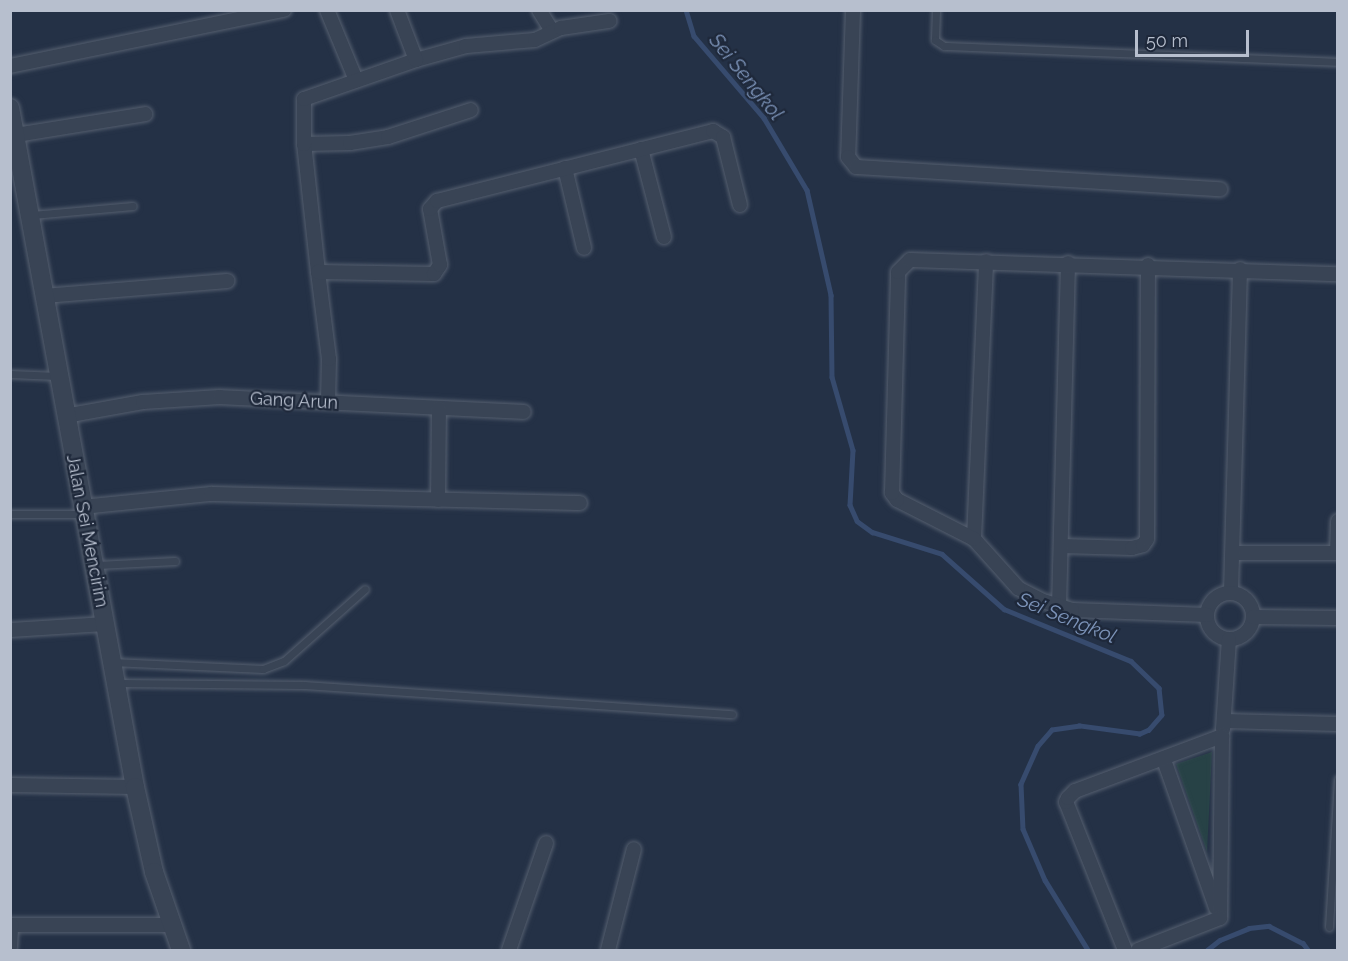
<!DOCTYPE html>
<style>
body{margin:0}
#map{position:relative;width:1348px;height:961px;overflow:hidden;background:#243146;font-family:Raleway,sans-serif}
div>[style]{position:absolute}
.green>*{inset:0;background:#274246}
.stream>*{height:4.5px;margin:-2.25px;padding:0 2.25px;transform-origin:2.25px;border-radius:2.25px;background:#374b6e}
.roads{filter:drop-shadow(0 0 2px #555f6f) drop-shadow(0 0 2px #555f6f)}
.service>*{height:7px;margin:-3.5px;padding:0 3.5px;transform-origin:3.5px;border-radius:3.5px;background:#394455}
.minor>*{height:14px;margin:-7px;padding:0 7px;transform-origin:7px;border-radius:7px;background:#394455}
.minor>.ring{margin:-7px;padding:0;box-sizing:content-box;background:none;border:14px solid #394455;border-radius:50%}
.tertiary>*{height:18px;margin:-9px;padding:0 9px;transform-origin:9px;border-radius:9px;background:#394455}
span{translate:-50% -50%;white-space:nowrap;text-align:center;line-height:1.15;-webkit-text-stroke:4.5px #1e283a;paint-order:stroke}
.street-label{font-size:18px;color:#b7bfce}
.water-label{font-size:20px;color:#7c93b8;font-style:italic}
.frame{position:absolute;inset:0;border:12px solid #b7bfce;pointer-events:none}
.scale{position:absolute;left:1135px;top:30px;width:114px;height:27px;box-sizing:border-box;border:3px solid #b7bfce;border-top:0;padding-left:8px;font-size:18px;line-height:21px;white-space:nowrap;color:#b7bfce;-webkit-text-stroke:4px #1e283a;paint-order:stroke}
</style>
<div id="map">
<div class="green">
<div style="clip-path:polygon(1212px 752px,1207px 852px,1176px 764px)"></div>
</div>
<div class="stream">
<div style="left:686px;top:10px;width:27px;rotate:73deg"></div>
<div style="left:694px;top:36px;width:108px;rotate:49.5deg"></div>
<div style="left:764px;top:118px;width:84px;rotate:59.2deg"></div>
<div style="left:807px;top:190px;width:108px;rotate:77.1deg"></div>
<div style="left:831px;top:295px;width:82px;rotate:89.3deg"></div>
<div style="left:832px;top:377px;width:76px;rotate:74deg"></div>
<div style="left:853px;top:450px;width:55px;rotate:93.1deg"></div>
<div style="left:850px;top:505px;width:17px;rotate:66deg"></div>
<div style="left:857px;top:521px;width:19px;rotate:36deg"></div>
<div style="left:872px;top:532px;width:73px;rotate:17.4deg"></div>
<div style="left:942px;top:554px;width:83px;rotate:41.6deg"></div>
<div style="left:1004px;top:609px;width:137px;rotate:22.3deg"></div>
<div style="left:1131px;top:661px;width:39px;rotate:44deg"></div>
<div style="left:1159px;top:688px;width:27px;rotate:84deg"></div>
<div style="left:1162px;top:715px;width:20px;rotate:131deg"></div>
<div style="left:1149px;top:730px;width:10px;rotate:156deg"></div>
<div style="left:1140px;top:734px;width:61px;rotate:-172.4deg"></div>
<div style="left:1080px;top:726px;width:28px;rotate:172deg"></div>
<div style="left:1052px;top:730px;width:21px;rotate:131deg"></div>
<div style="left:1038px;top:746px;width:42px;rotate:114.1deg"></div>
<div style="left:1021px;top:784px;width:45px;rotate:87.5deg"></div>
<div style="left:1023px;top:829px;width:56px;rotate:66.7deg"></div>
<div style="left:1045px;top:880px;width:82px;rotate:58.4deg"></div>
<div style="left:1207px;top:950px;width:16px;rotate:-38deg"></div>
<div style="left:1220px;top:940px;width:31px;rotate:-22deg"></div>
<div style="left:1249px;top:928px;width:20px;rotate:-6deg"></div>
<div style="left:1269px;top:926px;width:38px;rotate:27deg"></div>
<div style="left:1303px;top:943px;width:9px;rotate:54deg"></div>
</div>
<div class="roads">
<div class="service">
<div style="left:936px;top:10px;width:30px;rotate:92deg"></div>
<div style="left:935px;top:40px;width:11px;rotate:34deg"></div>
<div style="left:944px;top:46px;width:394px;rotate:2.3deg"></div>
<div style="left:32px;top:215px;width:101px;rotate:-5.1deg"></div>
<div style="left:10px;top:374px;width:47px;rotate:2.4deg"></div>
<div style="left:10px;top:514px;width:73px"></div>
<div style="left:97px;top:565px;width:78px;rotate:-2.9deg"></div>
<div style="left:112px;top:662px;width:151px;rotate:2.7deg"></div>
<div style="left:263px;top:669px;width:22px;rotate:-21deg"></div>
<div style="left:284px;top:661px;width:108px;rotate:-41.6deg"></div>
<div style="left:118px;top:683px;width:186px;rotate:0.6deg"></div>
<div style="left:304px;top:685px;width:429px;rotate:3.9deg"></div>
<div style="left:1329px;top:927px;width:148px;rotate:-86.5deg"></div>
</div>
<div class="minor">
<div style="left:327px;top:10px;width:76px;rotate:67.5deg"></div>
<div style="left:539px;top:10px;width:25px;rotate:58deg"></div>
<div style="left:853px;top:10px;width:147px;rotate:91.9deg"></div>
<div style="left:848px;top:157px;width:13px;rotate:51deg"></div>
<div style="left:856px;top:167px;width:365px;rotate:3.5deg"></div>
<div style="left:416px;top:60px;width:52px;rotate:-15.6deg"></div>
<div style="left:466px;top:46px;width:69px;rotate:-5deg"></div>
<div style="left:535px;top:40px;width:29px;rotate:-25deg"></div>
<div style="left:561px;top:28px;width:49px;rotate:-8.3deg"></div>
<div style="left:10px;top:66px;width:280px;rotate:-11.6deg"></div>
<div style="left:16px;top:135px;width:131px;rotate:-9.2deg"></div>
<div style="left:304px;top:144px;width:46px;rotate:-1.2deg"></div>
<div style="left:350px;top:143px;width:38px;rotate:-9deg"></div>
<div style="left:388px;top:137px;width:87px;rotate:-18deg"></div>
<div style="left:641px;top:149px;width:91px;rotate:75.4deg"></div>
<div style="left:565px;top:168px;width:82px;rotate:76.6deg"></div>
<div style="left:318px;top:272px;width:129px;rotate:-96.2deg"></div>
<div style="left:304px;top:144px;width:45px;rotate:-90deg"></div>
<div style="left:304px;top:99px;width:119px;rotate:-19.2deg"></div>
<div style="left:416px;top:60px;width:53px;rotate:-110.8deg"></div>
<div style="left:44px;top:296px;width:184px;rotate:-4.7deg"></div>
<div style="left:328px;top:402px;width:43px;rotate:-88.7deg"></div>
<div style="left:329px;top:359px;width:88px;rotate:-97.2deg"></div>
<div style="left:318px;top:272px;width:116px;rotate:1deg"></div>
<div style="left:434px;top:274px;width:11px;rotate:-56deg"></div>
<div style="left:440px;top:265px;width:57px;rotate:-100.1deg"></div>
<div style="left:430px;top:209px;width:11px;rotate:-49deg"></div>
<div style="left:437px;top:201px;width:285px;rotate:-14.2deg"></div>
<div style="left:713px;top:131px;width:12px;rotate:31deg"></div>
<div style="left:723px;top:137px;width:70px;rotate:76deg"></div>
<div style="left:65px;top:416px;width:79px;rotate:-10.2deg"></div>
<div style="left:143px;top:402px;width:77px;rotate:-3.7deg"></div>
<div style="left:220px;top:397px;width:304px;rotate:2.8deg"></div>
<div style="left:438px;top:500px;width:92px;rotate:-89.4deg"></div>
<div style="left:82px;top:507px;width:130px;rotate:-5.8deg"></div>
<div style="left:211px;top:494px;width:369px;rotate:1.4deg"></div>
<div style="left:974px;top:539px;width:278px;rotate:-87.5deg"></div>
<div style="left:1061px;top:546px;width:71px;rotate:1.6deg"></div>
<div style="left:1132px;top:548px;width:11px;rotate:-15deg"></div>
<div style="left:1143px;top:545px;width:7px;rotate:-56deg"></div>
<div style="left:1147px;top:539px;width:274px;rotate:-89.8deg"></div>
<div style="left:1233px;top:553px;width:105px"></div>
<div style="left:1337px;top:553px;width:32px;rotate:-88deg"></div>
<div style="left:1231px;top:592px;width:323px;rotate:-88.4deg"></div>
<div class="ring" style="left:1207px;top:593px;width:32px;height:32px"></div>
<div style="left:1059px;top:607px;width:344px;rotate:-88.5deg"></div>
<div style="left:1207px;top:615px;width:135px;rotate:-177.9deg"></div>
<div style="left:1072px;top:610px;width:28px;rotate:-163deg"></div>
<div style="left:1045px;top:602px;width:30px;rotate:-153deg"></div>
<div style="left:1018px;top:588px;width:66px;rotate:-131.9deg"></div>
<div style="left:974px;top:539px;width:86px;rotate:-153.1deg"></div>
<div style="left:897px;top:500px;width:9px;rotate:-126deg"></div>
<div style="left:892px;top:493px;width:221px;rotate:-88.4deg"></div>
<div style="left:898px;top:272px;width:17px;rotate:-45deg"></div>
<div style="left:910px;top:260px;width:428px;rotate:1.9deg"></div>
<div style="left:1253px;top:617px;width:85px;rotate:0.7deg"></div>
<div style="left:10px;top:630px;width:96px;rotate:-3.6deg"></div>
<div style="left:1224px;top:721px;width:114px;rotate:1.5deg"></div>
<div style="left:1223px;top:729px;width:90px;rotate:-86.2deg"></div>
<div style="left:1164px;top:760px;width:157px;rotate:70.6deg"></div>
<div style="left:10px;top:785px;width:125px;rotate:0.9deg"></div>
<div style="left:10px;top:925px;width:159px"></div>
<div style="left:10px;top:947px;width:22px;rotate:-87deg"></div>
<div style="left:509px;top:950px;width:113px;rotate:-70.9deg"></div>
<div style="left:608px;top:950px;width:104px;rotate:-75.6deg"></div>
<div style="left:1125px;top:950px;width:159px;rotate:-111.7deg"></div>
<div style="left:1066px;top:802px;width:4px;rotate:-63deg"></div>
<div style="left:1068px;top:798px;width:10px;rotate:-45deg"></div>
<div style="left:1075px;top:791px;width:157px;rotate:-20.5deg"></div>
<div style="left:1222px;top:736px;width:182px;rotate:90.6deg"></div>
<div style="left:1138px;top:950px;width:88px;rotate:-21.3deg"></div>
</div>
<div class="tertiary">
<div style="left:10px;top:108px;width:690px;rotate:79.57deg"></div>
<div style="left:135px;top:787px;width:87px;rotate:77.4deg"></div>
<div style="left:154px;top:872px;width:83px;rotate:70.9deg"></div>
</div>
</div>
<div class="street-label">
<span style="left:294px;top:401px;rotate:3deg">Gang Arun</span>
<span style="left:87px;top:531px;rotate:79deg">Jalan Sei Mencirim</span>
</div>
<div class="water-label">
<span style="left:746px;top:77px;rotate:51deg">Sei Sengkol</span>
<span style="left:1067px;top:618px;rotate:22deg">Sei Sengkol</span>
</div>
<div class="frame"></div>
<div class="scale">50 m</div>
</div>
